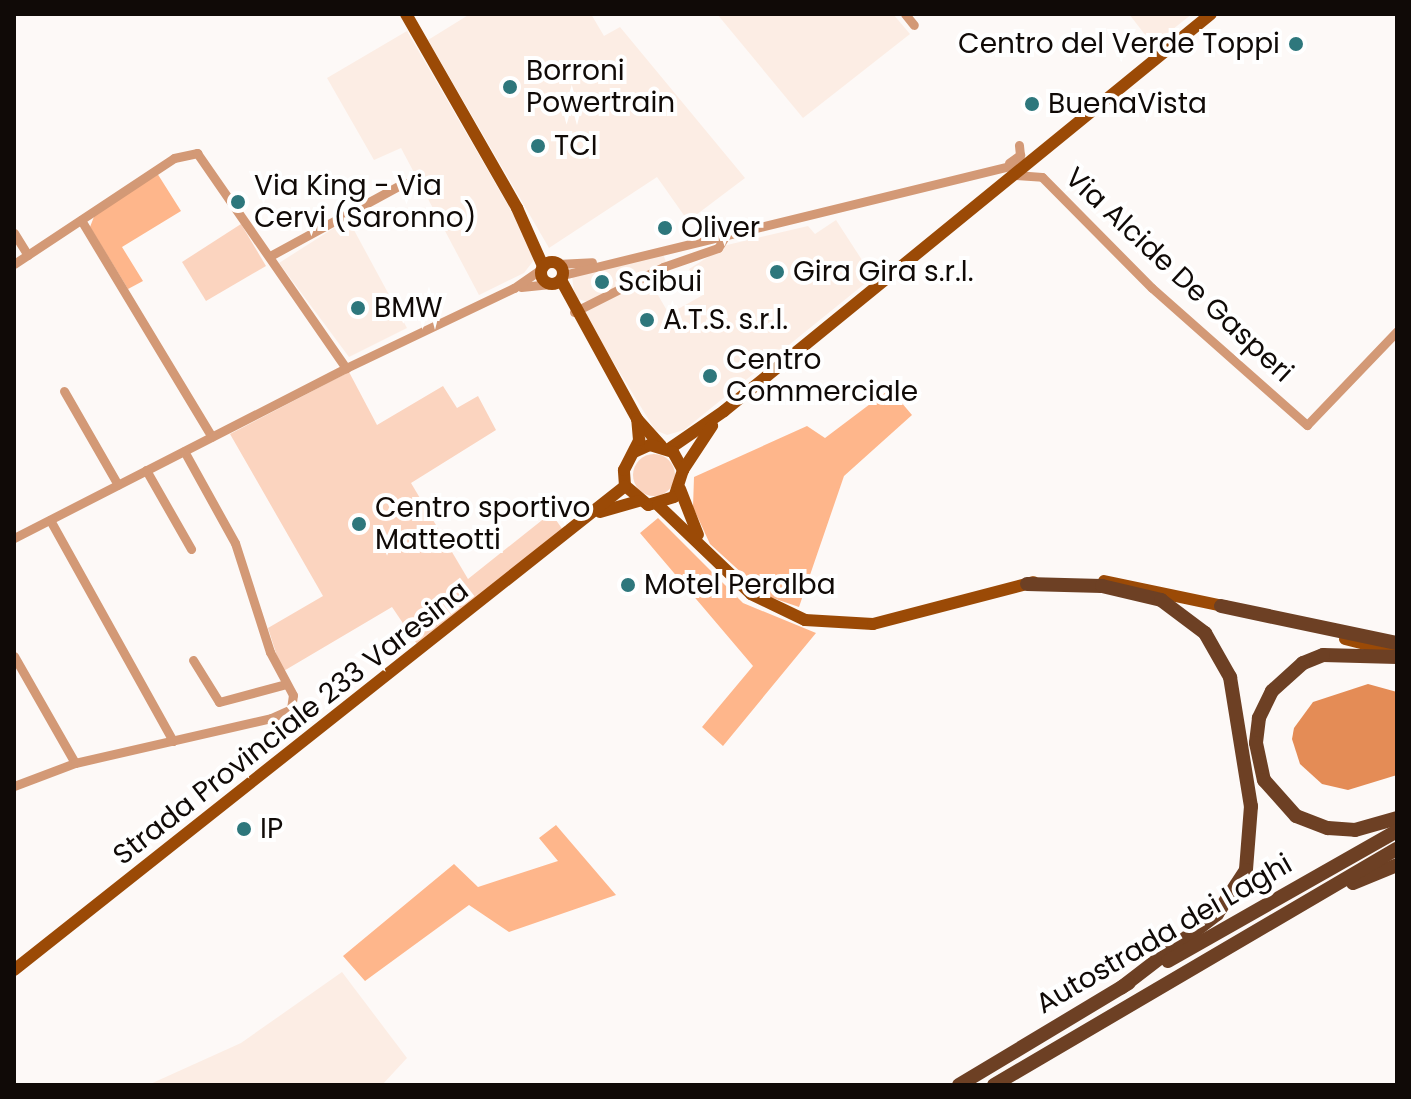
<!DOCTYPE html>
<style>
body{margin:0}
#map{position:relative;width:1411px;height:1099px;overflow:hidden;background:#fdf9f7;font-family:Poppins,sans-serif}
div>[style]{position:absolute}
.built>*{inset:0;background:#fcede4}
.green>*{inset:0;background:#fbd4bf}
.round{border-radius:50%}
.forest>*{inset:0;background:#feb68b}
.water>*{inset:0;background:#e48c56}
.minor>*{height:9px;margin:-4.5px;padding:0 4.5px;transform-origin:4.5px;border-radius:4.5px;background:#d39976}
.major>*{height:12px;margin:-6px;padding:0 6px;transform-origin:6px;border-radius:6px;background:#9b4a06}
.major>.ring{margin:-6px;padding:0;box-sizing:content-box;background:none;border:12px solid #9b4a06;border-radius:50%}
.highway>*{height:14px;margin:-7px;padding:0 7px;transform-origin:7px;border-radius:7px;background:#6d4024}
.dots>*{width:22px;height:22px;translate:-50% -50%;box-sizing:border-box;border:4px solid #fff;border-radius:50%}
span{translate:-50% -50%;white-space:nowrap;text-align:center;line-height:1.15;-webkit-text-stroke:8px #fff;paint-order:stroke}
.poi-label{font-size:28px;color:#100a07}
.right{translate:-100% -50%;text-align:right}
.left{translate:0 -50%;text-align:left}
.street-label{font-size:28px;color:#100a07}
.frame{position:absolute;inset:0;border:16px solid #100a07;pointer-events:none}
</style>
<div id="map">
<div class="built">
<div style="clip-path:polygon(470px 14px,591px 14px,604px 36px,620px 27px,745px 178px,688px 221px,657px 177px,549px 248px,428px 40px)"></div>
<div style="clip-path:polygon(717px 14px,893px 14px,910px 34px,803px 118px)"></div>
<div style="clip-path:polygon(1129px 14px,1192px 14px,1153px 45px)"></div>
<div style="clip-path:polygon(407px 31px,534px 250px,534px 260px,524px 273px,479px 295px,401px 148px,374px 160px,327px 78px)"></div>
<div style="clip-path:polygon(348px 219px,407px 328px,349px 357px,279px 263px)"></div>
<div style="clip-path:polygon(836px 220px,873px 277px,684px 430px,667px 435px,655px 430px,584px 314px,589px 308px,648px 278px,669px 314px,703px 295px,689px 269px,727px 245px,808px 226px,815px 234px)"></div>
<div style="clip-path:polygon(663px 254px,666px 262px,588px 302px,575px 298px,572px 276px)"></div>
<div style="clip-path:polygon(342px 972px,407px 1058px,382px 1085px,148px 1085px,241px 1043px)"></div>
</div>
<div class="green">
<div style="clip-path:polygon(241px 224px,266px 266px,206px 301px,182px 262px)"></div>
<div style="clip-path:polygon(349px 372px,377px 425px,443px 386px,457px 408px,478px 396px,496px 430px,411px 483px,468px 579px,551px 513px,563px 530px,417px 644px,392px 607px,282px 672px,268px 628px,323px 596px,230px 434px)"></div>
<div class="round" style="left:633px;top:454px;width:42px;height:42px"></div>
</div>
<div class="forest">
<div style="clip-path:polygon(157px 173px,181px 211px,122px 247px,143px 281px,128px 289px,90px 227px,95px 214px)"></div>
<div style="clip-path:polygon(890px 389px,912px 415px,844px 476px,799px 607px,767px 596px,710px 544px,693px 507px,694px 477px,807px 426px,825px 438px)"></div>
<div style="clip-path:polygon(658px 518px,743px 603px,816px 633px,723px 746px,702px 727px,753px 666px,640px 533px)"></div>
<div style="clip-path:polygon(556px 825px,616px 895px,509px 932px,469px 905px,365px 981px,343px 956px,454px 864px,478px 887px,558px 861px,539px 838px)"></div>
</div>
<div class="water">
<div style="clip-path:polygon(1368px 684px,1397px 692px,1397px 775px,1348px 790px,1322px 784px,1300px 764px,1292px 739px,1294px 728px,1313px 702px)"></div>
</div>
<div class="minor">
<div style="left:905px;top:14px;width:14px;rotate:51deg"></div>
<div style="left:1009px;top:163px;width:14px;rotate:-36deg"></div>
<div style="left:1020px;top:155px;width:10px;rotate:-96deg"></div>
<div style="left:1015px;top:175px;width:27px;rotate:4deg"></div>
<div style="left:1042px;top:177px;width:156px;rotate:45.3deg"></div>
<div style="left:1152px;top:288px;width:207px;rotate:41.5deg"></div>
<div style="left:1307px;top:425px;width:130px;rotate:-46.2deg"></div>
<div style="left:81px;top:220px;width:253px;rotate:58.9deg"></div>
<div style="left:14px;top:233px;width:26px;rotate:58deg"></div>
<div style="left:270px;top:256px;width:153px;rotate:-28.6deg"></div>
<div style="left:14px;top:264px;width:192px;rotate:-33.5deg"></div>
<div style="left:174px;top:158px;width:24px;rotate:-12deg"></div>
<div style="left:197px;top:153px;width:262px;rotate:55.3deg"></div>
<div style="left:557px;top:264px;width:35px;rotate:-3deg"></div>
<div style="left:563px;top:275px;width:481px;rotate:-13.7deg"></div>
<div style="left:521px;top:287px;width:27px;rotate:-6deg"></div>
<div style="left:574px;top:312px;width:100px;rotate:-26.8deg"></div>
<div style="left:663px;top:267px;width:58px;rotate:-19.1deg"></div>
<div style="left:718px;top:248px;width:17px;rotate:-59deg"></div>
<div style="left:64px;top:391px;width:108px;rotate:60.1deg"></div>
<div style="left:146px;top:470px;width:91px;rotate:60.3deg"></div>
<div style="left:50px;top:520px;width:253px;rotate:60.9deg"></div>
<div style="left:14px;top:538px;width:373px;rotate:-27.1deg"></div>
<div style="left:346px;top:368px;width:186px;rotate:-25.5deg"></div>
<div style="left:514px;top:288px;width:33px;rotate:-35deg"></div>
<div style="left:14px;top:656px;width:123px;rotate:60.3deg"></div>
<div style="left:193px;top:660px;width:49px;rotate:58.2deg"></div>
<div style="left:219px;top:702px;width:69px;rotate:-15deg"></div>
<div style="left:14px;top:786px;width:65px;rotate:-20.7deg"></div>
<div style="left:75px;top:763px;width:201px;rotate:-12.9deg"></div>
<div style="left:271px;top:718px;width:22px;rotate:-24deg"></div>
<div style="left:291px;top:709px;width:14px;rotate:-82deg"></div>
<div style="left:293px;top:695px;width:49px;rotate:-118.1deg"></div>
<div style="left:270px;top:652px;width:114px;rotate:-107.8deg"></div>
<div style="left:235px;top:543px;width:105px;rotate:-119deg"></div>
</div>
<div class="major">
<div style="left:406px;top:14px;width:224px;rotate:60.2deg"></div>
<div style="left:517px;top:208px;width:64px;rotate:65.9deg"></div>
<div class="ring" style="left:541px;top:262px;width:10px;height:10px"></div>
<div style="left:561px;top:280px;width:158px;rotate:61.3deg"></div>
<div style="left:637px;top:419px;width:36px;rotate:48deg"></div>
<div style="left:669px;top:449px;width:67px;rotate:-34.6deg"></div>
<div style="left:724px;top:411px;width:628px;rotate:-39.19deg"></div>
<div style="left:634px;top:452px;width:17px;rotate:-24deg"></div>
<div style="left:650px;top:445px;width:24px;rotate:17deg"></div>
<div style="left:673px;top:452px;width:21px;rotate:61deg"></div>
<div style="left:683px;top:470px;width:28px;rotate:108deg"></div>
<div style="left:674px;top:497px;width:27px;rotate:163deg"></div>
<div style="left:648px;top:505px;width:30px;rotate:-140deg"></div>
<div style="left:625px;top:486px;width:16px;rotate:-94deg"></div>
<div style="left:624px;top:470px;width:34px;rotate:-63deg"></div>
<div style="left:639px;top:440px;width:21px;rotate:-95deg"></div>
<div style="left:683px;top:470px;width:53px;rotate:-56.6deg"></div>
<div style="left:680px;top:489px;width:49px;rotate:68.6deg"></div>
<div style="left:658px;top:505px;width:129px;rotate:43.7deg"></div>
<div style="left:751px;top:594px;width:60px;rotate:25.7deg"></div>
<div style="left:805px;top:620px;width:68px;rotate:3.4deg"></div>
<div style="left:873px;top:624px;width:166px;rotate:-14.6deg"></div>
<div style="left:600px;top:512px;width:40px;rotate:-16deg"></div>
<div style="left:1104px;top:581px;width:126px;rotate:11.9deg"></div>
<div style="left:1345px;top:639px;width:54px;rotate:14deg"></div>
<div style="left:14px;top:970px;width:779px;rotate:-38.38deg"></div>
</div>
<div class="highway">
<div style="left:1027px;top:584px;width:75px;rotate:1.5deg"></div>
<div style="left:1102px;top:586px;width:61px;rotate:13.3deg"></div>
<div style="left:1161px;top:600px;width:55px;rotate:36.9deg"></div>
<div style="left:1205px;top:633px;width:51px;rotate:60.4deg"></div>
<div style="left:1230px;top:677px;width:131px;rotate:80.8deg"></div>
<div style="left:1251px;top:806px;width:64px;rotate:94.5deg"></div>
<div style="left:1246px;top:870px;width:53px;rotate:123.4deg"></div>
<div style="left:1217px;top:914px;width:121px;rotate:142.4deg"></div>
<div style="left:1221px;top:606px;width:180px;rotate:11.9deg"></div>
<div style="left:1397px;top:657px;width:74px;rotate:-178.5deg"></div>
<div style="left:1323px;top:655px;width:22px;rotate:158deg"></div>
<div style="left:1303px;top:663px;width:42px;rotate:137.9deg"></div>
<div style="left:1272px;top:691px;width:30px;rotate:116deg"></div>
<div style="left:1259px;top:718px;width:25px;rotate:97deg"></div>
<div style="left:1256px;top:743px;width:38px;rotate:78deg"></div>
<div style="left:1264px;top:780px;width:48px;rotate:48.4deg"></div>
<div style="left:1296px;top:816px;width:34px;rotate:21deg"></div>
<div style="left:1328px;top:828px;width:27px;rotate:4deg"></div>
<div style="left:1355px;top:830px;width:44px;rotate:-15.9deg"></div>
<div style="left:1353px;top:883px;width:48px;rotate:-22.2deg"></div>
<div style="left:1168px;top:961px;width:263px;rotate:-29.6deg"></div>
<div style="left:959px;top:1085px;width:198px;rotate:-31deg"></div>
<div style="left:994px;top:1085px;width:467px;rotate:-30.4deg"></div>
</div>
<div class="dots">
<div style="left:1296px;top:44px;background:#2e777c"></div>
<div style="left:510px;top:87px;background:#2e777c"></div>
<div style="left:1032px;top:104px;background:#2e777c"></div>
<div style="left:538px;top:146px;background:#2e777c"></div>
<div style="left:238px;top:202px;background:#2e777c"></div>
<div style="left:665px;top:228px;background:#2e777c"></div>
<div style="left:777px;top:272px;background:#2e777c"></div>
<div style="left:602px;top:282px;background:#2e777c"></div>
<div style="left:358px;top:308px;background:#2e777c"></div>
<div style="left:647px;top:320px;background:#2e777c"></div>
<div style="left:710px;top:376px;background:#2e777c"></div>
<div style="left:359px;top:524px;background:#2e777c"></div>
<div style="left:628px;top:585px;background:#2e777c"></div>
<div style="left:244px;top:829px;background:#2e777c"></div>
</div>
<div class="poi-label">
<span class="right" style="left:1280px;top:44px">Centro del Verde Toppi</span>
<span class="left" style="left:526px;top:87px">Borroni<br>Powertrain</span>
<span class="left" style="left:1048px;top:104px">BuenaVista</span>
<span class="left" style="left:554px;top:146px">TCI</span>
<span class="left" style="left:254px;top:202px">Via King - Via<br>Cervi (Saronno)</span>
<span class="left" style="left:681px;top:228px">Oliver</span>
<span class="left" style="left:793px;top:272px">Gira Gira s.r.l.</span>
<span class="left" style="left:618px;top:282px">Scibui</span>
<span class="left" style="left:374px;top:308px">BMW</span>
<span class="left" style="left:663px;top:320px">A.T.S. s.r.l.</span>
<span class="left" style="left:726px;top:376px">Centro<br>Commerciale</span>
<span class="left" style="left:375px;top:524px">Centro sportivo<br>Matteotti</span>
<span class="left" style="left:644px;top:585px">Motel Peralba</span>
<span class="left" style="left:260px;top:829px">IP</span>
</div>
<div class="street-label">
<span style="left:1179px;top:275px;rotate:43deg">Via Alcide De Gasperi</span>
<span style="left:291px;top:723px;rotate:-38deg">Strada Provinciale 233 Varesina</span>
<span style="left:1164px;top:934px;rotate:-30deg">Autostrada dei Laghi</span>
</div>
<div class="frame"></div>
</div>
